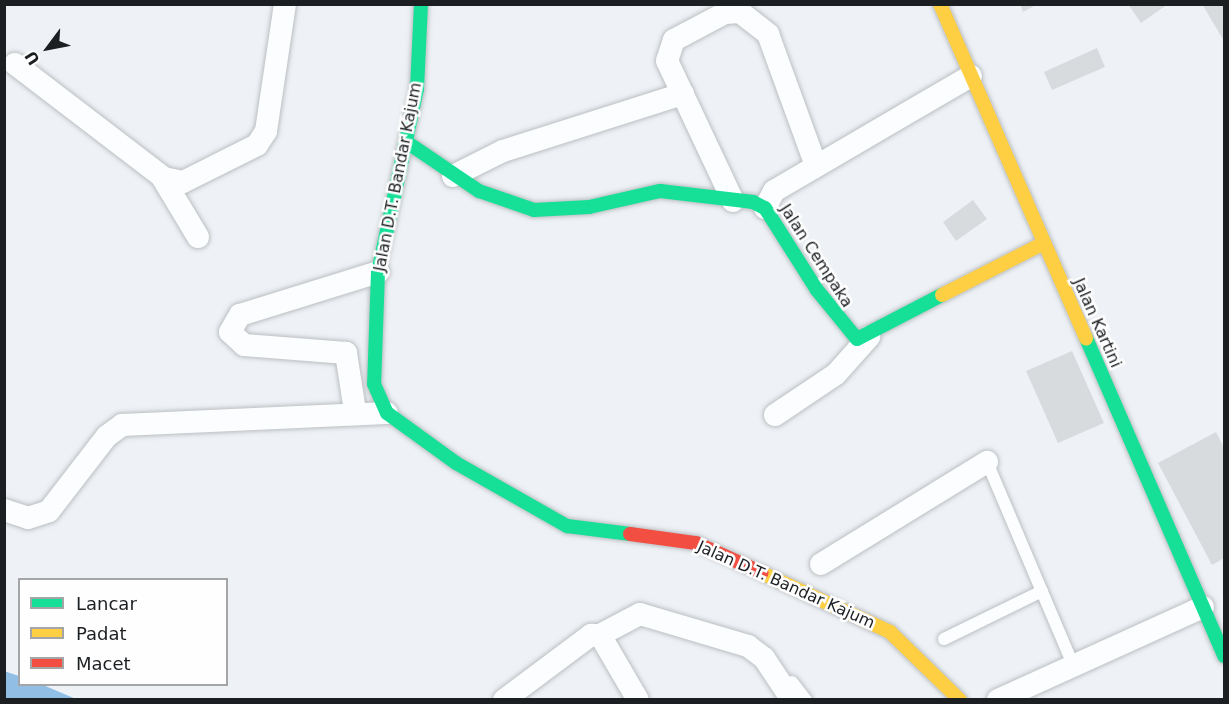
<!DOCTYPE html>
<style>
body{margin:0}
#map{position:relative;width:1229px;height:704px;overflow:hidden;background:#eef2f6;font-family:"DejaVu Sans",sans-serif}
div>[style]{position:absolute}
.water>*{inset:0;background:#91bee4}
.building>*{inset:0;background:#d7dbde}
.roads{filter:drop-shadow(0 0 2px #bbbfc2) drop-shadow(0 0 2px #bbbfc2)}
.lane>*{height:12px;margin:-6px;padding:0 6px;transform-origin:6px;border-radius:6px;background:#fcfdfe}
.street>*{height:22px;margin:-11px;padding:0 11px;transform-origin:11px;border-radius:11px;background:#fcfdfe}
.fast>*{height:14px;margin:-7px;padding:0 7px;transform-origin:7px;border-radius:7px;background:#16e098}
.slow>*{height:14px;margin:-7px;padding:0 7px;transform-origin:7px;border-radius:7px;background:#ffcf43}
.jam>*{height:14px;margin:-7px;padding:0 7px;transform-origin:7px;border-radius:7px;background:#f24e42}
span{translate:-50% -50%;white-space:nowrap;text-align:center;line-height:1.15;-webkit-text-stroke:5px #fefefe;paint-order:stroke}
.street-label{font-size:16px;color:#1c1f22}
.frame{position:absolute;inset:0;border:6px solid #1c1f22;pointer-events:none}
.legend{position:absolute;left:18px;top:578px;width:210px;height:108px;box-sizing:border-box;background:#fefefe;border:2px solid #a4a5a6;margin:0;padding:8px 10px;list-style:none;font-size:18px;color:#1c1f22}
.legend li{display:flex;align-items:center;gap:12px;height:30px}
.legend b{width:30px;border:2px solid #a4a5a6}
.north{position:absolute;left:18px;top:18px;width:60px;height:60px;-webkit-text-stroke:4px #fefefe;paint-order:stroke;rotate:238deg;font-size:16px;font-weight:700;line-height:24px;text-align:center;color:#1c1f22}
.north::after{content:'';display:block;margin:auto;width:21px;height:27px;background:#1c1f22;clip-path:polygon(50% 0,100% 100%,50% 72%,0 100%)}
</style>
<div id="map">
<div class="water">
<div style="clip-path:polygon(4px 671px,19px 676px,20px 684px,43px 685px,76px 699px,5px 699px)"></div>
</div>
<div class="building">
<div style="clip-path:polygon(1020px 4px,1038px 4px,1023px 12px)"></div>
<div style="clip-path:polygon(1128px 4px,1168px 4px,1141px 23px)"></div>
<div style="clip-path:polygon(1202px 4px,1224px 4px,1224px 41px)"></div>
<div style="clip-path:polygon(1097px 48px,1105px 67px,1052px 90px,1044px 72px)"></div>
<div style="clip-path:polygon(973px 200px,987px 219px,956px 241px,943px 222px)"></div>
<div style="clip-path:polygon(1072px 351px,1104px 423px,1058px 443px,1026px 371px)"></div>
<div style="clip-path:polygon(1216px 432px,1224px 448px,1224px 558px,1212px 565px,1158px 463px)"></div>
</div>
<div class="roads">
<div class="lane">
<div style="left:987px;top:462px;width:220px;rotate:67deg"></div>
<div style="left:944px;top:639px;width:109px;rotate:-26.1deg"></div>
<div style="left:792px;top:682px;width:23px;rotate:52deg"></div>
</div>
<div class="street">
<div style="left:15px;top:64px;width:188px;rotate:37.4deg"></div>
<div style="left:164px;top:178px;width:19px;rotate:12deg"></div>
<div style="left:183px;top:182px;width:83px;rotate:-26.6deg"></div>
<div style="left:257px;top:145px;width:17px;rotate:-57deg"></div>
<div style="left:266px;top:131px;width:128px;rotate:-81.5deg"></div>
<div style="left:453px;top:176px;width:56px;rotate:-26.6deg"></div>
<div style="left:503px;top:151px;width:189px;rotate:-17.6deg"></div>
<div style="left:162px;top:177px;width:70px;rotate:59deg"></div>
<div style="left:733px;top:201px;width:155px;rotate:-115.2deg"></div>
<div style="left:667px;top:61px;width:22px;rotate:-72deg"></div>
<div style="left:674px;top:40px;width:58px;rotate:-27.9deg"></div>
<div style="left:725px;top:13px;width:15px;rotate:-4deg"></div>
<div style="left:740px;top:12px;width:36px;rotate:38deg"></div>
<div style="left:768px;top:34px;width:140px;rotate:70deg"></div>
<div style="left:765px;top:208px;width:19px;rotate:-62deg"></div>
<div style="left:774px;top:191px;width:228px;rotate:-30.3deg"></div>
<div style="left:355px;top:411px;width:59px;rotate:-98.8deg"></div>
<div style="left:346px;top:353px;width:102px;rotate:-175.5deg"></div>
<div style="left:244px;top:345px;width:19px;rotate:-137deg"></div>
<div style="left:230px;top:332px;width:20px;rotate:-60deg"></div>
<div style="left:240px;top:315px;width:145px;rotate:-17.3deg"></div>
<div style="left:775px;top:415px;width:73px;rotate:-33.9deg"></div>
<div style="left:836px;top:374px;width:50px;rotate:-48.3deg"></div>
<div style="left:4px;top:510px;width:25px;rotate:18deg"></div>
<div style="left:28px;top:518px;width:22px;rotate:-18deg"></div>
<div style="left:49px;top:511px;width:95px;rotate:-52.3deg"></div>
<div style="left:107px;top:436px;width:19px;rotate:-36deg"></div>
<div style="left:122px;top:425px;width:265px;rotate:-2.6deg"></div>
<div style="left:821px;top:564px;width:195px;rotate:-31.6deg"></div>
<div style="left:600px;top:635px;width:45px;rotate:-27.7deg"></div>
<div style="left:640px;top:614px;width:113px;rotate:16.5deg"></div>
<div style="left:748px;top:646px;width:20px;rotate:37deg"></div>
<div style="left:764px;top:658px;width:50px;rotate:56.3deg"></div>
<div style="left:504px;top:700px;width:109px;rotate:-36.8deg"></div>
<div style="left:591px;top:635px;width:9px"></div>
<div style="left:600px;top:635px;width:75px;rotate:59.7deg"></div>
<div style="left:998px;top:700px;width:225px;rotate:-24.4deg"></div>
</div>
<div class="fast">
<div style="left:421px;top:4px;width:85px;rotate:92.7deg"></div>
<div style="left:417px;top:89px;width:187px;rotate:102deg"></div>
<div style="left:378px;top:272px;width:112px;rotate:92deg"></div>
<div style="left:374px;top:384px;width:32px;rotate:66deg"></div>
<div style="left:387px;top:413px;width:85px;rotate:35.9deg"></div>
<div style="left:456px;top:463px;width:128px;rotate:29.6deg"></div>
<div style="left:567px;top:526px;width:64px;rotate:7.2deg"></div>
<div style="left:408px;top:143px;width:86px;rotate:34.1deg"></div>
<div style="left:479px;top:191px;width:58px;rotate:19.1deg"></div>
<div style="left:534px;top:210px;width:55px;rotate:-3.1deg"></div>
<div style="left:589px;top:207px;width:73px;rotate:-12.7deg"></div>
<div style="left:660px;top:191px;width:94px;rotate:6.7deg"></div>
<div style="left:753px;top:202px;width:13px;rotate:27deg"></div>
<div style="left:765px;top:208px;width:97px;rotate:57.6deg"></div>
<div style="left:817px;top:290px;width:63px;rotate:50.8deg"></div>
<div style="left:857px;top:339px;width:96px;rotate:-27.4deg"></div>
<div style="left:1086px;top:338px;width:347px;rotate:66.5deg"></div>
</div>
<div class="slow">
<div style="left:940px;top:4px;width:365px;rotate:66.4deg"></div>
<div style="left:942px;top:295px;width:114px;rotate:-27deg"></div>
<div style="left:762px;top:573px;width:141px;rotate:24.7deg"></div>
<div style="left:890px;top:632px;width:98px;rotate:44.2deg"></div>
</div>
<div class="jam">
<div style="left:630px;top:534px;width:67px;rotate:7.8deg"></div>
<div style="left:696px;top:543px;width:72px;rotate:24.4deg"></div>
</div>
</div>
<div class="street-label">
<span style="left:398px;top:177px;rotate:-79deg">Jalan D.T. Bandar Kajum</span>
<span style="left:816px;top:256px;rotate:57deg">Jalan Cempaka</span>
<span style="left:1097px;top:323px;rotate:66deg">Jalan Kartini</span>
<span style="left:786px;top:585px;rotate:24deg">Jalan D.T. Bandar Kajum</span>
</div>
<div class="frame"></div>
<ul class="legend">
<li><b style="height:8px;background:#16e098"></b>Lancar</li>
<li><b style="height:8px;background:#ffcf43"></b>Padat</li>
<li><b style="height:8px;background:#f24e42"></b>Macet</li>
</ul>
<div class="north">U</div>
</div>
